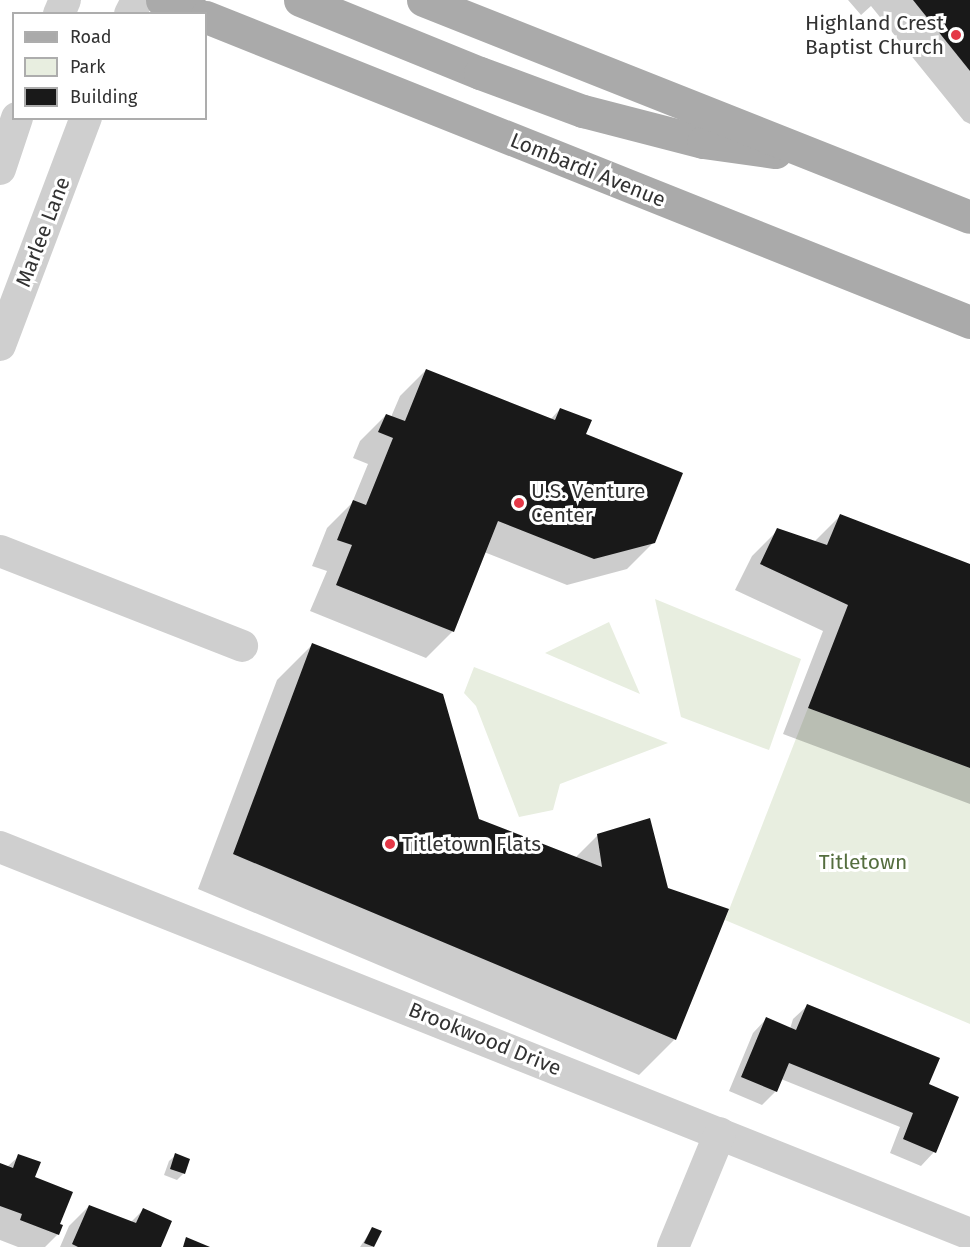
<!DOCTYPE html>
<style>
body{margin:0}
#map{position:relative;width:970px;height:1247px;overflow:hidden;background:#fff;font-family:"Fira Sans",sans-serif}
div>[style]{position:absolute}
.green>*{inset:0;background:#e8eee0}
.shadow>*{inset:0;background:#0003}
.building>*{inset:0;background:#191919}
.minor>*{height:32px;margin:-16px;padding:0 16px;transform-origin:16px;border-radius:16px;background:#cfcfcf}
.major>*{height:33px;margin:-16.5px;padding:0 16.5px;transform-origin:16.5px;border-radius:16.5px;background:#aaa}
.dots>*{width:16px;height:16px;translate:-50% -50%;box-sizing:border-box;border:3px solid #fff;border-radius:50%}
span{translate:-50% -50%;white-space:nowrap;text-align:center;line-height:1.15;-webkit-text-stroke:6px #fff;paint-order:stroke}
.poi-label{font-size:21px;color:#323232}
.right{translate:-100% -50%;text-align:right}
.left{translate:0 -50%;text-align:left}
.street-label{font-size:21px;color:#323232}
.park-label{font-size:21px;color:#556e3f}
.legend{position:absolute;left:12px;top:12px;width:195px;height:108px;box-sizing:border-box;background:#fff;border:2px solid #adadad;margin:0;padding:8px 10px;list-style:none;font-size:18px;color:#323232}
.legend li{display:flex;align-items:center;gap:12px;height:30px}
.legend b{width:30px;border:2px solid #adadad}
</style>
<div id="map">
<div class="green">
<div style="clip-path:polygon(655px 599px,801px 659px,769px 750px,681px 717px)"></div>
<div style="clip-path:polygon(609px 622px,640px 694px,545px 653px)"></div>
<div style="clip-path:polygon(474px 667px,668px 743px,560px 784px,553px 810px,519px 817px,476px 706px,464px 693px)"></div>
<div style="clip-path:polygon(808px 708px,970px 768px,970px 1024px,725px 920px)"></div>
</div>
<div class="shadow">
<div style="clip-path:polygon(848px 0,970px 0,970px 124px,964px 121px,871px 6px,861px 15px)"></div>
<div style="clip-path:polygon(426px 370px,550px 420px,560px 409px,585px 435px,654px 542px,627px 569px,567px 585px,484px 552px,452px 632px,426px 658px,310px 611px,327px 571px,312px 566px,327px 528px,352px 503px,368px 464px,353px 458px,360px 441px,386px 415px,391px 417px,400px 396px)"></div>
<div style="clip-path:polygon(840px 516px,970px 566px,970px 804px,783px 734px,823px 631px,735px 590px,752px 556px,778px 530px,814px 542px)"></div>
<div style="clip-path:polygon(312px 645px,477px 821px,575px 858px,598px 835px,667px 889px,727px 910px,674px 1040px,639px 1075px,198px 889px,277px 680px)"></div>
<div style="clip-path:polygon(807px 1006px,927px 1085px,934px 1152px,921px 1166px,890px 1153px,900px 1127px,781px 1079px,776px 1091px,762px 1105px,729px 1091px,753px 1033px,766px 1019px,790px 1029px,793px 1019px)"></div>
<div style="clip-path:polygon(176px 1155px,188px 1160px,183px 1174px,177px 1180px,164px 1175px,169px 1161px)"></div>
<div style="clip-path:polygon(19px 1156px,58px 1225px,58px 1234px,45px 1247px,18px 1247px,0 1240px,0 1164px,7px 1167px)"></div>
<div style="clip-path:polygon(89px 1206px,131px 1222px,143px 1210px,159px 1247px,60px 1247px,69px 1226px)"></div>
<div style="clip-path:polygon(372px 1229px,380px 1232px,372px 1247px,360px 1247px)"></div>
</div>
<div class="building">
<div style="clip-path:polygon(913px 0,970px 0,970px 71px)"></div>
<div style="clip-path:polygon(426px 369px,555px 420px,560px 408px,592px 420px,586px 434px,683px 473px,655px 543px,594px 559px,498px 521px,454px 632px,336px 585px,352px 545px,337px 540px,353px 500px,366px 505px,393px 438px,378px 432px,386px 414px,405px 421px)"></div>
<div style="clip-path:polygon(840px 514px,970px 564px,970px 768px,808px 708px,848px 605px,760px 564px,777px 528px,827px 545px)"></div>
<div style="clip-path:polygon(312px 643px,443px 694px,479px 819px,602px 867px,597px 834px,650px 818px,668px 888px,729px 909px,676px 1040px,233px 854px)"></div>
<div style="clip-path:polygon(807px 1004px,940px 1058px,929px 1084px,959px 1097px,936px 1153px,903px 1139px,913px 1113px,789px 1063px,777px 1092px,741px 1077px,766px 1017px,796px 1030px)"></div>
<div style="clip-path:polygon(175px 1153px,190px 1159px,185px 1174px,170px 1169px)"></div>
<div style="clip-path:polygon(18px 1154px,41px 1162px,35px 1177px,73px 1192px,60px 1224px,63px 1225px,59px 1235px,20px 1220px,22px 1214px,0 1206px,0 1163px,13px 1168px)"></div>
<div style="clip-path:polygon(89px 1205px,136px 1223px,143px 1208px,172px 1221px,161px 1247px,78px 1247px,72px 1244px)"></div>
<div style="clip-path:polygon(372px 1227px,382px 1231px,374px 1247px,364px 1243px)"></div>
<div style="clip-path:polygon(186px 1237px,210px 1247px,183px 1247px)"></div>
</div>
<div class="minor">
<div style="left:59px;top:14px;width:15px;rotate:-67deg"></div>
<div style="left:130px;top:14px;width:16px;rotate:-63deg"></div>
<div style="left:0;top:169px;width:54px;rotate:-71.6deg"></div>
<div style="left:0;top:345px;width:243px;rotate:-69.3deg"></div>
<div style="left:0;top:551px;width:260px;rotate:21.4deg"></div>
<div style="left:0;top:847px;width:1044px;rotate:21.75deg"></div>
<div style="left:673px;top:1247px;width:123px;rotate:-67.6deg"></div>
</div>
<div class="major">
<div style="left:162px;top:0;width:37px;rotate:22deg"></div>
<div style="left:300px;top:0;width:194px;rotate:22.1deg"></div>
<div style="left:480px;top:73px;width:110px;rotate:20.3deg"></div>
<div style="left:583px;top:111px;width:124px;rotate:14.5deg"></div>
<div style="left:703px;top:142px;width:73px;rotate:7.9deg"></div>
<div style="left:423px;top:0;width:588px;rotate:21.64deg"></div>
<div style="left:206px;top:17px;width:823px;rotate:21.76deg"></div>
</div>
<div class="dots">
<div style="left:956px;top:35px;background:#e43847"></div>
<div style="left:519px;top:503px;background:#e43847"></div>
<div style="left:390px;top:844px;background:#e43847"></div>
</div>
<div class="poi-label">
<span class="right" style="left:944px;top:35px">Highland Crest<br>Baptist Church</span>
<span class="left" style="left:531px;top:503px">U.S. Venture<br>Center</span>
<span class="left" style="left:402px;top:844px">Titletown Flats</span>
</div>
<div class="street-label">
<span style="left:588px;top:170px;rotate:22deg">Lombardi Avenue</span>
<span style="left:43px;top:232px;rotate:-69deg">Marlee Lane</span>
<span style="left:485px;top:1039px;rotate:22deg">Brookwood Drive</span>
</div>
<div class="park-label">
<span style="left:863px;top:862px">Titletown</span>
</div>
<ul class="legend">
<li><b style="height:8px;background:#aaa"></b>Road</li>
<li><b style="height:16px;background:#e8eee0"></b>Park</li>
<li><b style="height:16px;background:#191919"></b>Building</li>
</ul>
</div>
